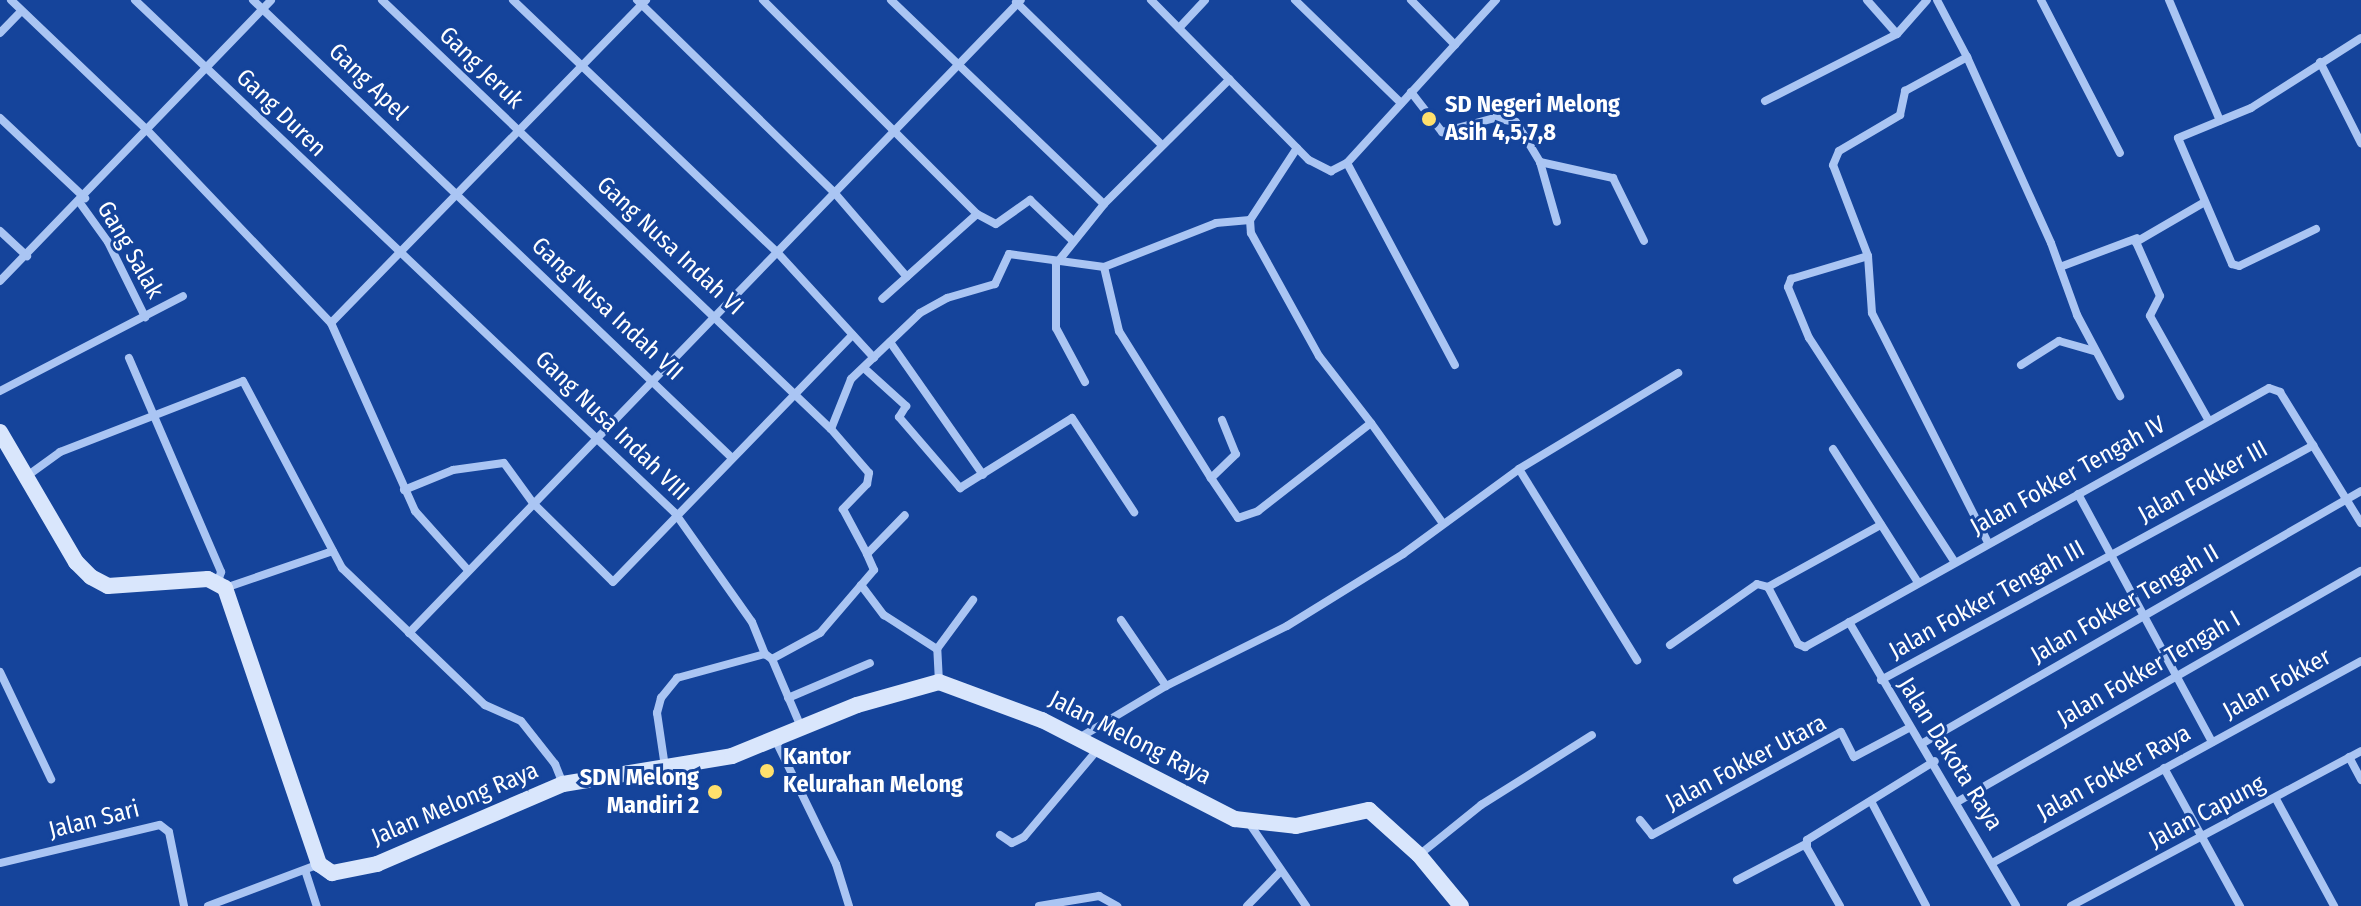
<!DOCTYPE html>
<style>
body{margin:0}
#map{position:relative;width:2361px;height:906px;overflow:hidden;background:#15449b;font-family:"Fira Sans Condensed",sans-serif}
div>[style]{position:absolute}
.minor>*{height:8px;margin:-4px;padding:0 4px;transform-origin:4px;border-radius:4px;background:#aac5f3}
.secondary>*{height:16px;margin:-8px;padding:0 8px;transform-origin:8px;border-radius:8px;background:#d9e6fc}
.dots>*{width:22px;height:22px;translate:-50% -50%;box-sizing:border-box;border:4px solid #15449b;border-radius:50%}
span{translate:-50% -50%;white-space:nowrap;text-align:center;line-height:1.15;-webkit-text-stroke:6px #15449b;paint-order:stroke}
.street-label{font-size:24px;color:#fff}
.poi-label{font-size:24px;color:#fff;font-weight:700}
.left{translate:0 -50%;text-align:left}
.right{translate:-100% -50%;text-align:right}
</style>
<div id="map">
<div class="minor">
<div style="left:11px;top:0;width:188px;rotate:43.7deg"></div>
<div style="left:147px;top:130px;width:267px;rotate:46.4deg"></div>
<div style="left:331px;top:323px;width:206px;rotate:65.9deg"></div>
<div style="left:415px;top:511px;width:78px;rotate:48.1deg"></div>
<div style="left:135px;top:0;width:745px;rotate:43.53deg"></div>
<div style="left:675px;top:513px;width:133px;rotate:54.8deg"></div>
<div style="left:752px;top:622px;width:35px;rotate:68deg"></div>
<div style="left:253px;top:0;width:660px;rotate:43.71deg"></div>
<div style="left:382px;top:0;width:621px;rotate:43.7deg"></div>
<div style="left:831px;top:429px;width:58px;rotate:49.2deg"></div>
<div style="left:869px;top:473px;width:11px;rotate:100deg"></div>
<div style="left:867px;top:484px;width:35px;rotate:134deg"></div>
<div style="left:843px;top:509px;width:51px;rotate:61.9deg"></div>
<div style="left:513px;top:0;width:364px;rotate:43.7deg"></div>
<div style="left:776px;top:251px;width:145px;rotate:47.5deg"></div>
<div style="left:637px;top:0;width:274px;rotate:44.3deg"></div>
<div style="left:833px;top:191px;width:113px;rotate:49.3deg"></div>
<div style="left:763px;top:0;width:303px;rotate:45deg"></div>
<div style="left:977px;top:214px;width:127px;rotate:138.2deg"></div>
<div style="left:891px;top:0;width:295px;rotate:43.8deg"></div>
<div style="left:1151px;top:0;width:225px;rotate:45.4deg"></div>
<div style="left:1309px;top:160px;width:25px;rotate:27deg"></div>
<div style="left:1331px;top:171px;width:18px;rotate:-27deg"></div>
<div style="left:1347px;top:163px;width:221px;rotate:-47.6deg"></div>
<div style="left:1295px;top:0;width:148px;rotate:44.2deg"></div>
<div style="left:1411px;top:0;width:63px;rotate:45.6deg"></div>
<div style="left:1867px;top:0;width:45px;rotate:48.6deg"></div>
<div style="left:2041px;top:0;width:172px;rotate:62.7deg"></div>
<div style="left:2169px;top:0;width:131px;rotate:67.1deg"></div>
<div style="left:1016px;top:2px;width:203px;rotate:44.4deg"></div>
<div style="left:1179px;top:28px;width:38px;rotate:-47deg"></div>
<div style="left:0;top:33px;width:30px;rotate:-46deg"></div>
<div style="left:1967px;top:57px;width:204px;rotate:65.7deg"></div>
<div style="left:2051px;top:243px;width:77px;rotate:70.1deg"></div>
<div style="left:2077px;top:315px;width:92px;rotate:62deg"></div>
<div style="left:2320px;top:62px;width:91px;rotate:63.2deg"></div>
<div style="left:1411px;top:92px;width:51px;rotate:52.2deg"></div>
<div style="left:1442px;top:132px;width:55px;rotate:-14.8deg"></div>
<div style="left:1495px;top:118px;width:21px;rotate:11deg"></div>
<div style="left:1516px;top:122px;width:47px;rotate:59deg"></div>
<div style="left:1540px;top:162px;width:62px;rotate:74.2deg"></div>
<div style="left:1765px;top:101px;width:148px;rotate:-26.9deg"></div>
<div style="left:1897px;top:34px;width:45px;rotate:-48.6deg"></div>
<div style="left:0;top:118px;width:117px;rotate:43.3deg"></div>
<div style="left:1297px;top:148px;width:86px;rotate:123.1deg"></div>
<div style="left:1250px;top:220px;width:13px;rotate:86deg"></div>
<div style="left:1251px;top:233px;width:141px;rotate:61.1deg"></div>
<div style="left:1319px;top:356px;width:85px;rotate:52.2deg"></div>
<div style="left:1540px;top:162px;width:75px;rotate:12.4deg"></div>
<div style="left:1613px;top:178px;width:70px;rotate:63.8deg"></div>
<div style="left:1347px;top:163px;width:229px;rotate:61.9deg"></div>
<div style="left:80px;top:203px;width:48px;rotate:54.3deg"></div>
<div style="left:108px;top:242px;width:84px;rotate:63.7deg"></div>
<div style="left:2203px;top:203px;width:78px;rotate:149.8deg"></div>
<div style="left:2136px;top:242px;width:59px;rotate:66deg"></div>
<div style="left:2160px;top:296px;width:22px;rotate:117deg"></div>
<div style="left:2150px;top:316px;width:120px;rotate:60.7deg"></div>
<div style="left:977px;top:214px;width:21px;rotate:28deg"></div>
<div style="left:996px;top:224px;width:42px;rotate:-35.2deg"></div>
<div style="left:1030px;top:200px;width:58px;rotate:43.6deg"></div>
<div style="left:2316px;top:229px;width:85px;rotate:154.3deg"></div>
<div style="left:2239px;top:266px;width:7px;rotate:-164deg"></div>
<div style="left:2232px;top:264px;width:137px;rotate:-113.2deg"></div>
<div style="left:2178px;top:138px;width:79px;rotate:-22.3deg"></div>
<div style="left:2251px;top:108px;width:130px;rotate:-32.5deg"></div>
<div style="left:0;top:231px;width:37px;rotate:43deg"></div>
<div style="left:1868px;top:256px;width:97px;rotate:-111deg"></div>
<div style="left:1833px;top:165px;width:15px;rotate:-67deg"></div>
<div style="left:1839px;top:151px;width:71px;rotate:-30.5deg"></div>
<div style="left:1900px;top:115px;width:25px;rotate:-78deg"></div>
<div style="left:1905px;top:91px;width:71px;rotate:-28.7deg"></div>
<div style="left:1967px;top:57px;width:64px;rotate:-117.8deg"></div>
<div style="left:1104px;top:267px;width:66px;rotate:76.8deg"></div>
<div style="left:1119px;top:331px;width:173px;rotate:58deg"></div>
<div style="left:2060px;top:267px;width:82px;rotate:-20.6deg"></div>
<div style="left:0;top:281px;width:390px;rotate:-46deg"></div>
<div style="left:331px;top:323px;width:451px;rotate:-45.7deg"></div>
<div style="left:890px;top:342px;width:162px;rotate:55deg"></div>
<div style="left:129px;top:358px;width:233px;rotate:66.7deg"></div>
<div style="left:221px;top:572px;width:10px;rotate:107deg"></div>
<div style="left:2021px;top:365px;width:45px;rotate:-32.3deg"></div>
<div style="left:2059px;top:341px;width:37px;rotate:16deg"></div>
<div style="left:864px;top:368px;width:57px;rotate:42.1deg"></div>
<div style="left:906px;top:406px;width:13px;rotate:122deg"></div>
<div style="left:899px;top:417px;width:94px;rotate:49.3deg"></div>
<div style="left:960px;top:488px;width:132px;rotate:-32deg"></div>
<div style="left:1072px;top:418px;width:113px;rotate:56.6deg"></div>
<div style="left:1085px;top:382px;width:61px;rotate:-118.2deg"></div>
<div style="left:1056px;top:328px;width:64px;rotate:-90deg"></div>
<div style="left:1056px;top:264px;width:77px;rotate:-51.3deg"></div>
<div style="left:1104px;top:204px;width:177px;rotate:-44.8deg"></div>
<div style="left:0;top:391px;width:206px;rotate:-27.4deg"></div>
<div style="left:1222px;top:420px;width:37px;rotate:68deg"></div>
<div style="left:1236px;top:454px;width:35px;rotate:136deg"></div>
<div style="left:1211px;top:478px;width:48px;rotate:56deg"></div>
<div style="left:1238px;top:518px;width:21px;rotate:-19deg"></div>
<div style="left:1258px;top:511px;width:143px;rotate:-37.9deg"></div>
<div style="left:1371px;top:423px;width:122px;rotate:54.4deg"></div>
<div style="left:831px;top:429px;width:54px;rotate:-68.2deg"></div>
<div style="left:851px;top:379px;width:95px;rotate:-43.7deg"></div>
<div style="left:920px;top:313px;width:31px;rotate:-29deg"></div>
<div style="left:947px;top:298px;width:50px;rotate:-16.3deg"></div>
<div style="left:995px;top:284px;width:33px;rotate:-65deg"></div>
<div style="left:1009px;top:254px;width:96px;rotate:7.8deg"></div>
<div style="left:1104px;top:267px;width:120px;rotate:-21.4deg"></div>
<div style="left:1216px;top:223px;width:34px;rotate:-5deg"></div>
<div style="left:1833px;top:449px;width:156px;rotate:57.5deg"></div>
<div style="left:1519px;top:469px;width:225px;rotate:58.3deg"></div>
<div style="left:27px;top:476px;width:41px;rotate:-36deg"></div>
<div style="left:60px;top:452px;width:196px;rotate:-21.2deg"></div>
<div style="left:243px;top:381px;width:212px;rotate:62.1deg"></div>
<div style="left:342px;top:568px;width:198px;rotate:43.8deg"></div>
<div style="left:485px;top:705px;width:39px;rotate:24deg"></div>
<div style="left:521px;top:721px;width:55px;rotate:51.7deg"></div>
<div style="left:555px;top:764px;width:22px;rotate:68deg"></div>
<div style="left:404px;top:490px;width:53px;rotate:-22.2deg"></div>
<div style="left:453px;top:470px;width:51px;rotate:-7.8deg"></div>
<div style="left:504px;top:463px;width:49px;rotate:54.1deg"></div>
<div style="left:533px;top:503px;width:112px;rotate:44.6deg"></div>
<div style="left:613px;top:582px;width:344px;rotate:-45.9deg"></div>
<div style="left:2078px;top:494px;width:282px;rotate:61.6deg"></div>
<div style="left:1954px;top:561px;width:266px;rotate:-123deg"></div>
<div style="left:1809px;top:338px;width:55px;rotate:-112.4deg"></div>
<div style="left:1788px;top:287px;width:9px;rotate:-69deg"></div>
<div style="left:1791px;top:279px;width:80px;rotate:-16.6deg"></div>
<div style="left:1868px;top:256px;width:57px;rotate:86deg"></div>
<div style="left:1872px;top:313px;width:258px;rotate:63.2deg"></div>
<div style="left:861px;top:585px;width:38px;rotate:53deg"></div>
<div style="left:884px;top:615px;width:63px;rotate:32.7deg"></div>
<div style="left:1768px;top:587px;width:64px;rotate:62.2deg"></div>
<div style="left:1798px;top:644px;width:8px;rotate:23deg"></div>
<div style="left:1805px;top:647px;width:531px;rotate:-29.17deg"></div>
<div style="left:2269px;top:388px;width:12px;rotate:20deg"></div>
<div style="left:2280px;top:392px;width:154px;rotate:58.3deg"></div>
<div style="left:1768px;top:587px;width:129px;rotate:-28.8deg"></div>
<div style="left:225px;top:588px;width:114px;rotate:-18.9deg"></div>
<div style="left:1121px;top:620px;width:80px;rotate:55.7deg"></div>
<div style="left:1849px;top:622px;width:329px;rotate:59.5deg"></div>
<div style="left:409px;top:633px;width:880px;rotate:-45.97deg"></div>
<div style="left:1670px;top:645px;width:106px;rotate:-35deg"></div>
<div style="left:1757px;top:584px;width:11px;rotate:15deg"></div>
<div style="left:772px;top:659px;width:74px;rotate:66.9deg"></div>
<div style="left:0;top:672px;width:119px;rotate:64.5deg"></div>
<div style="left:1881px;top:680px;width:492px;rotate:-28.5deg"></div>
<div style="left:939px;top:682px;width:33px;rotate:-93deg"></div>
<div style="left:937px;top:649px;width:61px;rotate:-53.7deg"></div>
<div style="left:788px;top:698px;width:89px;rotate:-23.1deg"></div>
<div style="left:1079px;top:738px;width:101px;rotate:-30.9deg"></div>
<div style="left:1166px;top:686px;width:135px;rotate:-26.4deg"></div>
<div style="left:1287px;top:626px;width:137px;rotate:-31.8deg"></div>
<div style="left:1403px;top:554px;width:144px;rotate:-36.2deg"></div>
<div style="left:1519px;top:469px;width:186px;rotate:-31.1deg"></div>
<div style="left:775px;top:739px;width:139px;rotate:64deg"></div>
<div style="left:836px;top:864px;width:44px;rotate:72.8deg"></div>
<div style="left:1923px;top:743px;width:505px;rotate:-29.91deg"></div>
<div style="left:2349px;top:757px;width:26px;rotate:62deg"></div>
<div style="left:665px;top:767px;width:55px;rotate:-98.4deg"></div>
<div style="left:657px;top:713px;width:16px;rotate:-75deg"></div>
<div style="left:661px;top:698px;width:26px;rotate:-51deg"></div>
<div style="left:677px;top:678px;width:91px;rotate:-15.3deg"></div>
<div style="left:765px;top:654px;width:9px;rotate:36deg"></div>
<div style="left:772px;top:659px;width:55px;rotate:-28.4deg"></div>
<div style="left:820px;top:633px;width:83px;rotate:-49.4deg"></div>
<div style="left:874px;top:570px;width:17px;rotate:-114deg"></div>
<div style="left:867px;top:554px;width:54px;rotate:-45.7deg"></div>
<div style="left:2164px;top:768px;width:158px;rotate:61.2deg"></div>
<div style="left:2276px;top:799px;width:122px;rotate:61.5deg"></div>
<div style="left:1957px;top:802px;width:465px;rotate:-29.8deg"></div>
<div style="left:1872px;top:803px;width:116px;rotate:62.3deg"></div>
<div style="left:1640px;top:820px;width:19px;rotate:51deg"></div>
<div style="left:1652px;top:835px;width:215px;rotate:-28.6deg"></div>
<div style="left:1841px;top:732px;width:28px;rotate:63deg"></div>
<div style="left:1854px;top:757px;width:62px;rotate:-27.8deg"></div>
<div style="left:1249px;top:823px;width:101px;rotate:55.5deg"></div>
<div style="left:1000px;top:835px;width:14px;rotate:34deg"></div>
<div style="left:1012px;top:843px;width:13px;rotate:-27deg"></div>
<div style="left:1024px;top:837px;width:115px;rotate:-49.9deg"></div>
<div style="left:1419px;top:855px;width:80px;rotate:-38.9deg"></div>
<div style="left:1481px;top:805px;width:131px;rotate:-32.2deg"></div>
<div style="left:1994px;top:862px;width:418px;rotate:-28.7deg"></div>
<div style="left:0;top:863px;width:164px;rotate:-13.4deg"></div>
<div style="left:160px;top:825px;width:11px;rotate:38deg"></div>
<div style="left:169px;top:832px;width:76px;rotate:78.5deg"></div>
<div style="left:305px;top:870px;width:38px;rotate:72deg"></div>
<div style="left:1737px;top:880px;width:78px;rotate:-27.6deg"></div>
<div style="left:208px;top:906px;width:119px;rotate:-20.7deg"></div>
<div style="left:1039px;top:906px;width:61px;rotate:-9.5deg"></div>
<div style="left:1099px;top:896px;width:21px;rotate:29deg"></div>
<div style="left:1247px;top:906px;width:47px;rotate:-45.9deg"></div>
<div style="left:1840px;top:906px;width:67px;rotate:-119.6deg"></div>
<div style="left:1807px;top:848px;width:8px;rotate:-90deg"></div>
<div style="left:1807px;top:840px;width:150px;rotate:-31.7deg"></div>
<div style="left:2071px;top:906px;width:329px;rotate:-28.1deg"></div>
</div>
<div class="secondary">
<div style="left:0;top:432px;width:151px;rotate:59.7deg"></div>
<div style="left:76px;top:562px;width:21px;rotate:45deg"></div>
<div style="left:91px;top:577px;width:19px;rotate:28deg"></div>
<div style="left:108px;top:586px;width:100px;rotate:-4deg"></div>
<div style="left:208px;top:579px;width:19px;rotate:28deg"></div>
<div style="left:225px;top:588px;width:292px;rotate:71.2deg"></div>
<div style="left:319px;top:864px;width:16px;rotate:35deg"></div>
<div style="left:332px;top:873px;width:46px;rotate:-11.3deg"></div>
<div style="left:377px;top:864px;width:202px;rotate:-23.3deg"></div>
<div style="left:563px;top:784px;width:171px;rotate:-9.4deg"></div>
<div style="left:732px;top:756px;width:135px;rotate:-22.2deg"></div>
<div style="left:857px;top:705px;width:85px;rotate:-15.7deg"></div>
<div style="left:939px;top:682px;width:110px;rotate:20.3deg"></div>
<div style="left:1042px;top:720px;width:217px;rotate:27.2deg"></div>
<div style="left:1235px;top:819px;width:61px;rotate:6.5deg"></div>
<div style="left:1296px;top:826px;width:75px;rotate:-12.4deg"></div>
<div style="left:1369px;top:810px;width:67px;rotate:42deg"></div>
<div style="left:1419px;top:855px;width:66px;rotate:50.5deg"></div>
</div>
<div class="dots">
<div style="left:1429px;top:119px;background:#ffe06c"></div>
<div style="left:767px;top:771px;background:#ffe06c"></div>
<div style="left:715px;top:792px;background:#ffe06c"></div>
</div>
<div class="street-label">
<span style="left:481px;top:68px;rotate:44deg">Gang Jeruk</span>
<span style="left:368px;top:82px;rotate:44deg">Gang Apel</span>
<span style="left:281px;top:113px;rotate:44deg">Gang Duren</span>
<span style="left:670px;top:246px;rotate:43deg">Gang Nusa Indah VI</span>
<span style="left:130px;top:250px;rotate:60deg">Gang Salak</span>
<span style="left:607px;top:309px;rotate:43deg">Gang Nusa Indah VII</span>
<span style="left:612px;top:426px;rotate:44deg">Gang Nusa Indah VIII</span>
<span style="left:2068px;top:476px;rotate:-29deg">Jalan Fokker Tengah IV</span>
<span style="left:2203px;top:482px;rotate:-29deg">Jalan Fokker III</span>
<span style="left:1987px;top:600px;rotate:-29deg">Jalan Fokker Tengah III</span>
<span style="left:2125px;top:604px;rotate:-30deg">Jalan Fokker Tengah II</span>
<span style="left:2149px;top:669px;rotate:-30deg">Jalan Fokker Tengah I</span>
<span style="left:2277px;top:684px;rotate:-29deg">Jalan Fokker</span>
<span style="left:1130px;top:738px;rotate:27deg">Jalan Melong Raya</span>
<span style="left:1950px;top:754px;rotate:58deg">Jalan Dakota Raya</span>
<span style="left:1746px;top:763px;rotate:-28deg">Jalan Fokker Utara</span>
<span style="left:2114px;top:773px;rotate:-29deg">Jalan Fokker Raya</span>
<span style="left:455px;top:804px;rotate:-23deg">Jalan Melong Raya</span>
<span style="left:2207px;top:812px;rotate:-28deg">Jalan Capung</span>
<span style="left:94px;top:820px;rotate:-14deg">Jalan Sari</span>
</div>
<div class="poi-label">
<span class="left" style="left:1445px;top:119px">SD Negeri Melong<br>Asih 4,5,7,8</span>
<span class="left" style="left:783px;top:771px">Kantor<br>Kelurahan Melong</span>
<span class="right" style="left:699px;top:792px">SDN Melong<br>Mandiri 2</span>
</div>
</div>
